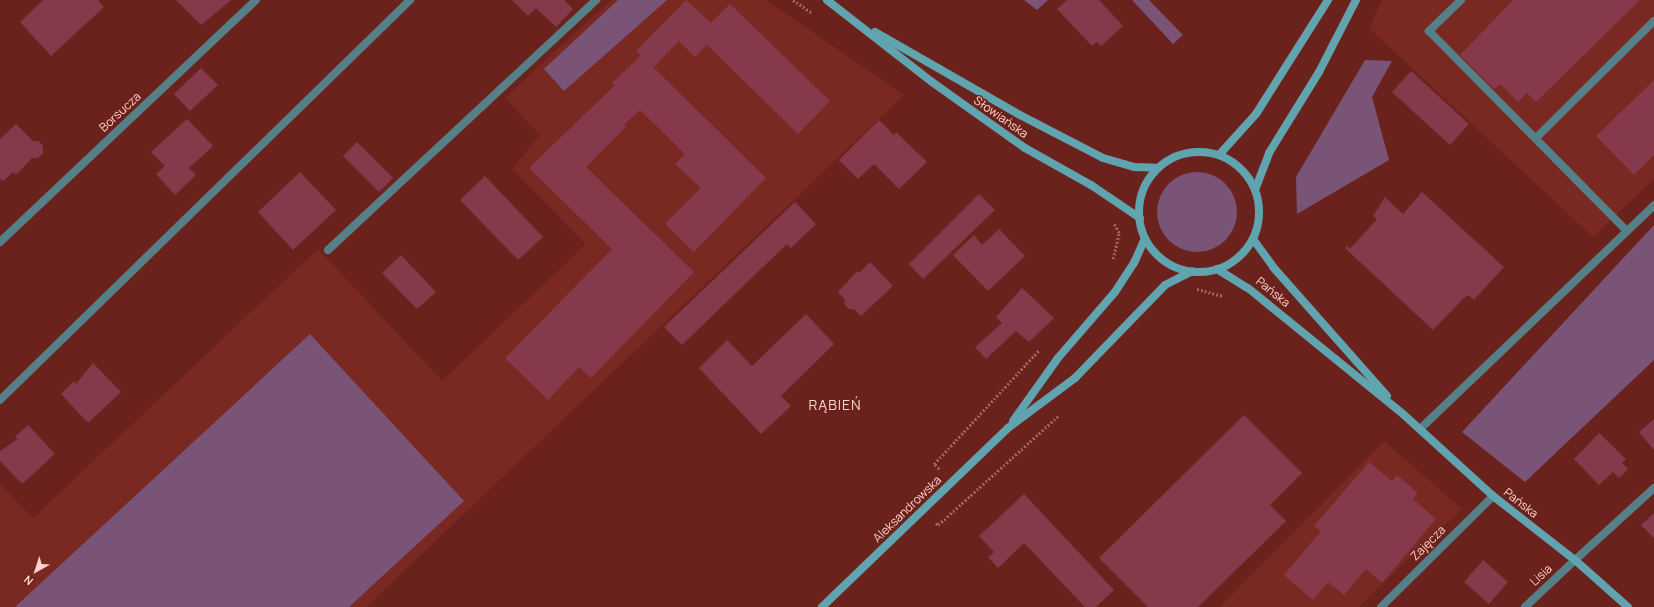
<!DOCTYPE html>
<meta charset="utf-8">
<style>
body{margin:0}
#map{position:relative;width:1654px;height:607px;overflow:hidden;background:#6b221c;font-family:Manrope,sans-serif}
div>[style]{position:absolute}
.built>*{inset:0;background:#7a2822}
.green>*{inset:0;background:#795477}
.round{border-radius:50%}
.building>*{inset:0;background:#85394a}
.path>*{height:2.5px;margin-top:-1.25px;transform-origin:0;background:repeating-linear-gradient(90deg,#a4655f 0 2px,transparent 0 4px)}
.lane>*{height:8px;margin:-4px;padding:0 4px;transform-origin:4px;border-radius:4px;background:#568087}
.street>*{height:8px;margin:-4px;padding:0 4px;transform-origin:4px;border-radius:4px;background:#568087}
.secondary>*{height:8px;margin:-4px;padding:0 4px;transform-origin:4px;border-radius:4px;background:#5fa4af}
.secondary>.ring{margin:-4px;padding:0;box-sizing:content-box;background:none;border:8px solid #5fa4af;border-radius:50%}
span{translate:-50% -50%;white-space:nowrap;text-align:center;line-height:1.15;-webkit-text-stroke:3px #6b221c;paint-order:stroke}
.street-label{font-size:12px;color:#ffd1ca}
.quarter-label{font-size:14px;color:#f8d3cd;letter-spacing:1px}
.north{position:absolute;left:16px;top:551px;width:40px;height:40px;-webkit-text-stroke:3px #6b221c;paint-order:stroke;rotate:219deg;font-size:11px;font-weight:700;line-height:16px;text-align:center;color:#ffd1ca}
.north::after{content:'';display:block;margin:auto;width:14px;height:18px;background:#ffd1ca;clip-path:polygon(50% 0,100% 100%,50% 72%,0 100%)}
</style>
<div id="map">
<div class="built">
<div style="clip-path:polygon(611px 0,766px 0,904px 95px,366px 607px,0 607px,0 484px,33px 518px,318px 249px,442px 381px,586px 244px,512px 169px,540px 135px,505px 98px)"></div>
<div style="clip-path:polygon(1382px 0,1654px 0,1654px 179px,1593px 237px,1369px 28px)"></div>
<div style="clip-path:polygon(1384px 441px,1462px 509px,1358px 607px,1220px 607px)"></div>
</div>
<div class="green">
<div style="clip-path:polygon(618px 0,667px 0,564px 91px,544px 69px)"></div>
<div style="clip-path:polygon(1024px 0,1048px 0,1037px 10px)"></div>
<div style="clip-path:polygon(1132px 0,1149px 0,1183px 35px,1173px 44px)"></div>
<div style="clip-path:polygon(1365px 60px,1392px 61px,1372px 97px,1389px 160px,1297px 214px,1296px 177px)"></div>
<div class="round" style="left:1157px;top:172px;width:80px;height:80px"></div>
<div style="clip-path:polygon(1654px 225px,1654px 360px,1525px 482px,1462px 432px)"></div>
<div style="clip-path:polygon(310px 334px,464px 501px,349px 607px,15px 607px)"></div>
</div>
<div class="building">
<div style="clip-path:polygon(43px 0,98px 0,104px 7px,51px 56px,20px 22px)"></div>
<div style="clip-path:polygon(176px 0,231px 0,201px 25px)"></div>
<div style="clip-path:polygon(512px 0,564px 0,573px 9px,556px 27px,536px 8px,528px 16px)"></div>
<div style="clip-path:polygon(686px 0,711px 23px,730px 4px,830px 101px,798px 134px,707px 45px,695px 57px,679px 41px,654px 67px,645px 59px,766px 178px,694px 252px,665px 224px,701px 188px,675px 164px,685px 154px,640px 110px,624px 125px,626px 127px,586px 167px,694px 272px,591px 378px,579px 367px,548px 400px,505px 358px,612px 249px,529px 168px,615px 85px,612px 83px,641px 55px,636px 51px)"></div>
<div style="clip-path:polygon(1067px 0,1099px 0,1123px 26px,1101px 46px,1097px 42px,1092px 46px,1057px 9px)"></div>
<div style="clip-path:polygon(1513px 0,1640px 0,1536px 102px,1527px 93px,1518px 102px,1500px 84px,1494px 89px,1460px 55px)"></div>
<div style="clip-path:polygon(201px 68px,218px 85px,190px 111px,174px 94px)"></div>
<div style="clip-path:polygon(1411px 71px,1469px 124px,1450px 145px,1392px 92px)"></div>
<div style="clip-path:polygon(1654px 80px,1654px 155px,1634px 175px,1596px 136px)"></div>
<div style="clip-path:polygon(187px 119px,213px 146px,189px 168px,196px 175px,175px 195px,156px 174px,165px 166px,151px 152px)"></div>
<div style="clip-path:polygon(879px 120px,894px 135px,896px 132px,927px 162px,899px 189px,874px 164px,858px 179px,839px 160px)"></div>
<div style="clip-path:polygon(16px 124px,33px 141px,39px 141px,43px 146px,43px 153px,38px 158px,32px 158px,16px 175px,13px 172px,3px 181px,0 178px,0 139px)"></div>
<div style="clip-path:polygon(357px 142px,393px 178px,379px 192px,343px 156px)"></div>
<div style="clip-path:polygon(300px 172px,336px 210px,293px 250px,258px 212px)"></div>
<div style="clip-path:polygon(485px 176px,543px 237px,518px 260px,460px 200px)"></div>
<div style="clip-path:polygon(1422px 192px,1504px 267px,1474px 300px,1468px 295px,1464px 298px,1433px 330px,1345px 248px,1347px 246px,1350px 249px,1377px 219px,1373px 216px,1385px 197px,1403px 214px)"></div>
<div style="clip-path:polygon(979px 194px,995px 210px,923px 279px,909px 264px)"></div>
<div style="clip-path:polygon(795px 202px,816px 224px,791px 248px,787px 244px,682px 345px,664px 327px)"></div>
<div style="clip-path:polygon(999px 229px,1025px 256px,988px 291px,953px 255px,974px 235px,982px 245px)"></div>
<div style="clip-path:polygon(401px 255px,436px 292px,417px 309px,382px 273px)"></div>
<div style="clip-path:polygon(870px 262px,893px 286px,861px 316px,854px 309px,849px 309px,844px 304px,845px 300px,838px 292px,857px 271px,859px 273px)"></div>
<div style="clip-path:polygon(1022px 288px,1054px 318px,1029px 342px,1016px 331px,986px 359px,975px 347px,1002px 323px,996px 317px)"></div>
<div style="clip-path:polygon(806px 314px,834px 344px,781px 396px,791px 406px,761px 434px,699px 368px,727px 340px,752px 366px)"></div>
<div style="clip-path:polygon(93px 363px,121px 392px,88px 423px,61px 394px,74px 381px,76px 384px)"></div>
<div style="clip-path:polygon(1244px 415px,1302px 473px,1270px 505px,1286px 521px,1198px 607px,1148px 607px,1099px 558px)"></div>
<div style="clip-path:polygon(1654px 419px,1654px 450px,1639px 432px)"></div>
<div style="clip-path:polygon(28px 425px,55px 454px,22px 484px,0 461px,0 451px,18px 439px,15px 437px)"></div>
<div style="clip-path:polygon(1599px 433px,1626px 459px,1622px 463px,1628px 469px,1619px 478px,1613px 472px,1599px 485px,1574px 459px)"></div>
<div style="clip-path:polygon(1369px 462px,1392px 481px,1397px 475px,1418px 493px,1413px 499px,1436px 519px,1382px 583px,1366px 569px,1344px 595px,1328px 582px,1313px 600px,1284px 575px,1321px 531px,1314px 526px)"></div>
<div style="clip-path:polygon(1024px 494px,1114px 590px,1096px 607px,1085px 607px,1024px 543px,998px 568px,988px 557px,994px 552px,979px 536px)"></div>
<div style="clip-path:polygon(1654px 513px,1654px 538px,1641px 525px)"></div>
<div style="clip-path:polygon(1483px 560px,1508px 582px,1489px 604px,1464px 582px)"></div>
</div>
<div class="path">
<div style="left:793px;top:0;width:23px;rotate:34deg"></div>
<div style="left:1113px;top:259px;width:27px;rotate:-77deg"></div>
<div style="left:1119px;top:233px;width:10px;rotate:-119deg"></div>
<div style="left:1197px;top:289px;width:27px;rotate:15deg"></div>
<div style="left:939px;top:469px;width:7px;rotate:-135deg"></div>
<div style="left:934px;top:464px;width:156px;rotate:-47.3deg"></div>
<div style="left:936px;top:523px;width:3px;rotate:45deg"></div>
<div style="left:938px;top:525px;width:162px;rotate:-42.2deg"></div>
</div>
<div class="lane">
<div style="left:1461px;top:0;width:45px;rotate:135.9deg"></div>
<div style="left:1429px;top:31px;width:281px;rotate:45.3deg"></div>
<div style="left:1536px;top:138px;width:166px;rotate:-44.8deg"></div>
<div style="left:328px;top:250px;width:367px;rotate:-43deg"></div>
<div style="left:0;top:400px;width:573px;rotate:-44.29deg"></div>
<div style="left:1420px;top:429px;width:324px;rotate:-43.7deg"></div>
<div style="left:1575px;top:560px;width:107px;rotate:-42.3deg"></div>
</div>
<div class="street">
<div style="left:0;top:242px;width:352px;rotate:-43.4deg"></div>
<div style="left:1381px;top:607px;width:158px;rotate:-44.7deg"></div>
<div style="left:1525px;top:607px;width:69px;rotate:-43.2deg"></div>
</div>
<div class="secondary">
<div style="left:827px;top:0;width:133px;rotate:38deg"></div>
<div style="left:932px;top:82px;width:114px;rotate:35.4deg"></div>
<div style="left:1025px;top:148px;width:76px;rotate:29.3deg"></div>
<div style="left:1091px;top:185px;width:59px;rotate:34deg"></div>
<div style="left:875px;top:32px;width:167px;rotate:29.8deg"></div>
<div style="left:1020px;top:115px;width:93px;rotate:27.4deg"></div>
<div style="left:1103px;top:158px;width:32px;rotate:16deg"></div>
<div style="left:1134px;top:167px;width:24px;rotate:2deg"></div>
<div class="ring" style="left:1139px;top:152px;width:112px;height:112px"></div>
<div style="left:1219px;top:155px;width:55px;rotate:-47.9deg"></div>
<div style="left:1256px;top:114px;width:135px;rotate:-57.7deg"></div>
<div style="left:1255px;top:190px;width:40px;rotate:-69deg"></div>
<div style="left:1269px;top:153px;width:95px;rotate:-58.3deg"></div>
<div style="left:1319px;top:72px;width:81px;rotate:-62.8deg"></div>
<div style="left:1253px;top:239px;width:34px;rotate:54deg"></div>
<div style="left:1273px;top:267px;width:172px;rotate:48.5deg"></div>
<div style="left:1217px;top:269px;width:36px;rotate:32deg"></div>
<div style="left:1248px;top:288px;width:200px;rotate:39.1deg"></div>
<div style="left:1403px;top:414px;width:122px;rotate:42.3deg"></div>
<div style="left:1493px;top:496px;width:104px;rotate:38deg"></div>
<div style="left:1575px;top:560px;width:71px;rotate:41.6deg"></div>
<div style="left:1013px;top:421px;width:77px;rotate:-54.5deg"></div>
<div style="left:1058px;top:358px;width:87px;rotate:-49.2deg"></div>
<div style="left:1115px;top:292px;width:35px;rotate:-57deg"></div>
<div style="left:1134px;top:263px;width:27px;rotate:-66deg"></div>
<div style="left:822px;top:607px;width:258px;rotate:-43.9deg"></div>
<div style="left:1008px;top:428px;width:84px;rotate:-36.7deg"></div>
<div style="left:1075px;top:378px;width:129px;rotate:-45.9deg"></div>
<div style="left:1165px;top:285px;width:30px;rotate:-27deg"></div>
</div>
<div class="street-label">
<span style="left:120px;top:112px;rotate:-43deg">Borsucza</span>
<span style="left:1001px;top:117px;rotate:35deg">Słowiańska</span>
<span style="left:1273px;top:292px;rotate:39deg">Pańska</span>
<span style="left:1521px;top:503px;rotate:38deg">Pańska</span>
<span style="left:907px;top:509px;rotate:-44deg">Aleksandrowska</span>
<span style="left:1428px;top:543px;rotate:-45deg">Zajęcza</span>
<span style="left:1541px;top:575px;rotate:-43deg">Lisia</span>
</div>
<div class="quarter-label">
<span style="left:835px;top:405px">RĄBIEŃ</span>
</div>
<div class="north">N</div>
</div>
